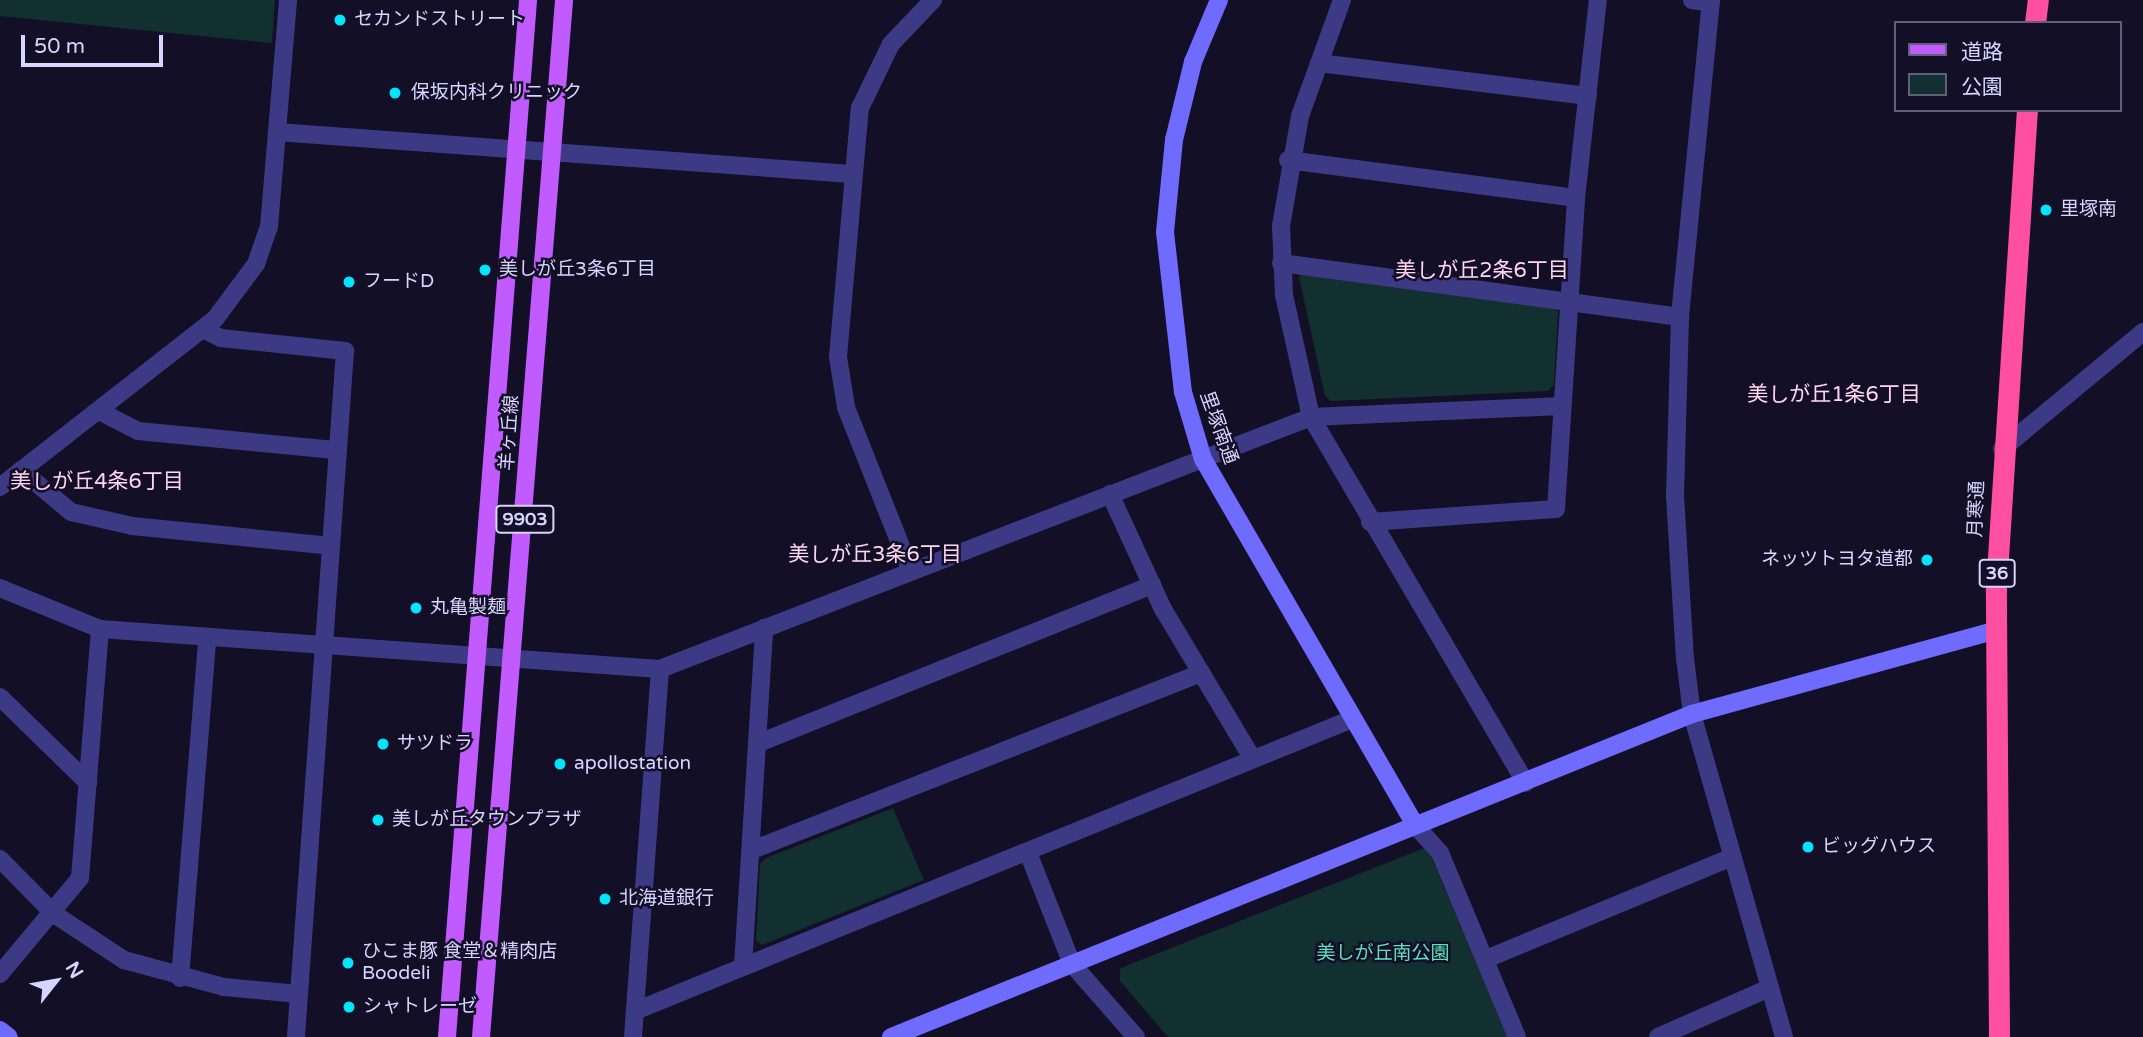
<!DOCTYPE html>
<meta charset="utf-8">
<style>
body{margin:0}
#map{position:relative;width:2143px;height:1037px;overflow:hidden;background:#130f26;font-family:"Varela Round","Noto Sans JP",sans-serif}
div>[style]{position:absolute}
.green>*{inset:0;background:#12302f}
.street>*{height:18px;margin:-9px;padding:0 9px;transform-origin:9px;border-radius:9px;background:#3d3a85}
.secondary>*{height:18px;margin:-9px;padding:0 9px;transform-origin:9px;border-radius:9px;background:#6f6bff}
.primary>*{height:18px;margin:-9px;padding:0 9px;transform-origin:9px;border-radius:9px;background:#c25bff}
.highway>*{height:21px;margin:-10.5px;padding:0 10.5px;transform-origin:10.5px;border-radius:10.5px;background:#ff4fa3}
.dots>*{width:19px;height:19px;translate:-50% -50%;box-sizing:border-box;border:4px solid #130f26;border-radius:50%}
span{translate:-50% -50%;white-space:nowrap;text-align:center;line-height:1.15;-webkit-text-stroke:5px #130f26;paint-order:stroke}
.shield-label span{padding:2px 5px;background:#130f26;border:2px solid;border-radius:5px;-webkit-text-stroke-width:0}
.shield-label{font-size:18px;color:#d9d4ff;font-weight:700}
.poi-label{font-size:19px;color:#d9d4ff}
.left{translate:0 -50%;text-align:left}
.right{translate:-100% -50%;text-align:right}
.street-label{font-size:19px;color:#d9d4ff}
.park-label{font-size:19px;color:#5fe0c0}
.neighbourhood-label{font-size:21px;color:#ffd6f0}
.legend{position:absolute;left:1894px;top:21px;width:228px;height:91px;box-sizing:border-box;background:#130f26;border:2px solid #625e7d;margin:0;padding:9px 12px;list-style:none;font-size:21px;color:#d9d4ff}
.legend li{display:flex;align-items:center;gap:14px;height:35px}
.legend b{width:35px;border:2px solid #625e7d}
.north{position:absolute;left:21px;top:946px;width:70px;height:70px;-webkit-text-stroke:5px #130f26;paint-order:stroke;rotate:59deg;font-size:19px;font-weight:700;line-height:28px;text-align:center;color:#d9d4ff}
.north::after{content:'';display:block;margin:auto;width:24px;height:32px;background:#d9d4ff;clip-path:polygon(50% 0,100% 100%,50% 72%,0 100%)}
.scale{position:absolute;left:21px;top:35px;width:142px;height:32px;box-sizing:border-box;border:4px solid #d9d4ff;border-top:0;padding-left:9px;font-size:21px;line-height:24px;white-space:nowrap;color:#d9d4ff;-webkit-text-stroke:5px #130f26;paint-order:stroke}
</style>
<div id="map">
<div class="green">
<div style="clip-path:polygon(0 0,275px 0,272px 43px,0 16px)"></div>
<div style="clip-path:polygon(1305px 272px,1551px 302px,1558px 311px,1554px 385px,1548px 391px,1331px 401px,1325px 396px,1299px 277px)"></div>
<div style="clip-path:polygon(893px 808px,924px 880px,762px 945px,756px 941px,760px 864px,766px 858px)"></div>
<div style="clip-path:polygon(1427px 847px,1508px 1037px,1168px 1037px,1120px 981px,1120px 969px,1128px 965px)"></div>
</div>
<div class="street">
<div style="left:1342px;top:0;width:123px;rotate:109.9deg"></div>
<div style="left:1300px;top:116px;width:112px;rotate:99.8deg"></div>
<div style="left:1281px;top:226px;width:69px;rotate:87.5deg"></div>
<div style="left:1284px;top:295px;width:125px;rotate:77.5deg"></div>
<div style="left:1311px;top:417px;width:424px;rotate:59.6deg"></div>
<div style="left:1692px;top:0;width:19px;rotate:9deg"></div>
<div style="left:1711px;top:0;width:319px;rotate:95.6deg"></div>
<div style="left:1680px;top:317px;width:179px;rotate:91.6deg"></div>
<div style="left:1675px;top:496px;width:162px;rotate:86.5deg"></div>
<div style="left:1685px;top:658px;width:56px;rotate:82.9deg"></div>
<div style="left:1692px;top:714px;width:336px;rotate:74.1deg"></div>
<div style="left:1319px;top:63px;width:271px;rotate:7deg"></div>
<div style="left:277px;top:132px;width:576px;rotate:4.18deg"></div>
<div style="left:1288px;top:160px;width:290px;rotate:7.5deg"></div>
<div style="left:1281px;top:263px;width:403px;rotate:7.7deg"></div>
<div style="left:203px;top:329px;width:20px;rotate:27deg"></div>
<div style="left:221px;top:338px;width:125px;rotate:6deg"></div>
<div style="left:345px;top:351px;width:688px;rotate:94.09deg"></div>
<div style="left:99px;top:411px;width:44px;rotate:27.1deg"></div>
<div style="left:138px;top:431px;width:200px;rotate:5.5deg"></div>
<div style="left:2002px;top:449px;width:183px;rotate:-39.7deg"></div>
<div style="left:21px;top:470px;width:65px;rotate:40deg"></div>
<div style="left:71px;top:512px;width:63px;rotate:12.9deg"></div>
<div style="left:132px;top:526px;width:200px;rotate:5.7deg"></div>
<div style="left:0;top:487px;width:273px;rotate:-38deg"></div>
<div style="left:215px;top:319px;width:69px;rotate:-53.3deg"></div>
<div style="left:256px;top:264px;width:39px;rotate:-71deg"></div>
<div style="left:269px;top:227px;width:228px;rotate:-85.2deg"></div>
<div style="left:1110px;top:494px;width:127px;rotate:65.3deg"></div>
<div style="left:1163px;top:609px;width:174px;rotate:59.1deg"></div>
<div style="left:1370px;top:522px;width:186px;rotate:-4deg"></div>
<div style="left:1556px;top:509px;width:312px;rotate:-86.3deg"></div>
<div style="left:1576px;top:198px;width:199px;rotate:-83.7deg"></div>
<div style="left:910px;top:569px;width:174px;rotate:-111.6deg"></div>
<div style="left:846px;top:407px;width:51px;rotate:-99.1deg"></div>
<div style="left:838px;top:357px;width:250px;rotate:-85deg"></div>
<div style="left:860px;top:108px;width:71px;rotate:-64.2deg"></div>
<div style="left:891px;top:44px;width:61px;rotate:-46.3deg"></div>
<div style="left:0;top:588px;width:108px;rotate:22.3deg"></div>
<div style="left:100px;top:629px;width:561px;rotate:4.09deg"></div>
<div style="left:660px;top:669px;width:698px;rotate:-21.16deg"></div>
<div style="left:1311px;top:417px;width:250px;rotate:-2.5deg"></div>
<div style="left:0;top:697px;width:123px;rotate:44.3deg"></div>
<div style="left:759px;top:743px;width:424px;rotate:-21.9deg"></div>
<div style="left:1415px;top:825px;width:38px;rotate:48deg"></div>
<div style="left:1440px;top:853px;width:199px;rotate:67.3deg"></div>
<div style="left:752px;top:850px;width:483px;rotate:-21.5deg"></div>
<div style="left:1029px;top:855px;width:117px;rotate:68.5deg"></div>
<div style="left:1072px;top:964px;width:97px;rotate:48.8deg"></div>
<div style="left:0;top:859px;width:77px;rotate:45.5deg"></div>
<div style="left:54px;top:914px;width:84px;rotate:33.3deg"></div>
<div style="left:124px;top:960px;width:104px;rotate:15.1deg"></div>
<div style="left:224px;top:987px;width:75px;rotate:5.3deg"></div>
<div style="left:1486px;top:959px;width:264px;rotate:-22.5deg"></div>
<div style="left:743px;top:966px;width:339px;rotate:-86.4deg"></div>
<div style="left:0;top:974px;width:125px;rotate:-50.2deg"></div>
<div style="left:80px;top:878px;width:250px;rotate:-85.4deg"></div>
<div style="left:180px;top:978px;width:339px;rotate:-85.4deg"></div>
<div style="left:635px;top:1011px;width:772px;rotate:-22.15deg"></div>
<div style="left:633px;top:1037px;width:369px;rotate:-85.8deg"></div>
<div style="left:1658px;top:1037px;width:121px;rotate:-23.8deg"></div>
</div>
<div class="secondary">
<div style="left:1219px;top:0;width:67px;rotate:112.8deg"></div>
<div style="left:1193px;top:62px;width:80px;rotate:103.7deg"></div>
<div style="left:1174px;top:140px;width:92px;rotate:95.6deg"></div>
<div style="left:1165px;top:232px;width:161px;rotate:83.6deg"></div>
<div style="left:1183px;top:392px;width:70px;rotate:73.4deg"></div>
<div style="left:1203px;top:459px;width:423px;rotate:59.9deg"></div>
<div style="left:0;top:1030px;width:11px;rotate:38deg"></div>
<div style="left:891px;top:1037px;width:864px;rotate:-21.96deg"></div>
<div style="left:1692px;top:714px;width:315px;rotate:-15.4deg"></div>
</div>
<div class="primary">
<div style="left:447px;top:1037px;width:1040px;rotate:-85.53deg"></div>
<div style="left:481px;top:1037px;width:1040px;rotate:-85.42deg"></div>
</div>
<div class="highway">
<div style="left:2035px;top:23px;width:23px;rotate:-83deg"></div>
<div style="left:1999px;top:1037px;width:449px;rotate:-90.4deg"></div>
<div style="left:1996px;top:588px;width:479px;rotate:-86.3deg"></div>
</div>
<div class="dots">
<div style="left:340px;top:20px;background:#00e5ff"></div>
<div style="left:395px;top:93px;background:#00e5ff"></div>
<div style="left:2046px;top:210px;background:#00e5ff"></div>
<div style="left:485px;top:270px;background:#00e5ff"></div>
<div style="left:349px;top:282px;background:#00e5ff"></div>
<div style="left:1927px;top:560px;background:#00e5ff"></div>
<div style="left:416px;top:608px;background:#00e5ff"></div>
<div style="left:383px;top:744px;background:#00e5ff"></div>
<div style="left:560px;top:764px;background:#00e5ff"></div>
<div style="left:378px;top:820px;background:#00e5ff"></div>
<div style="left:1808px;top:847px;background:#00e5ff"></div>
<div style="left:605px;top:899px;background:#00e5ff"></div>
<div style="left:348px;top:963px;background:#00e5ff"></div>
<div style="left:349px;top:1007px;background:#00e5ff"></div>
</div>
<div class="shield-label">
<span style="left:525px;top:519px">9903</span>
<span style="left:1997px;top:573px">36</span>
</div>
<div class="poi-label">
<span class="left" style="left:354px;top:20px">セカンドストリート</span>
<span class="left" style="left:411px;top:93px">保坂内科クリニック</span>
<span class="left" style="left:2060px;top:210px">里塚南</span>
<span class="left" style="left:499px;top:270px">美しが丘3条6丁目</span>
<span class="left" style="left:363px;top:282px">フードD</span>
<span class="right" style="left:1913px;top:560px">ネッツトヨタ道都</span>
<span class="left" style="left:430px;top:608px">丸亀製麺</span>
<span class="left" style="left:397px;top:744px">サツドラ</span>
<span class="left" style="left:574px;top:764px">apollostation</span>
<span class="left" style="left:392px;top:820px">美しが丘タウンプラザ</span>
<span class="left" style="left:1822px;top:847px">ビッグハウス</span>
<span class="left" style="left:619px;top:899px">北海道銀行</span>
<span class="left" style="left:362px;top:963px">ひこま豚 食堂＆精肉店<br>Boodeli</span>
<span class="left" style="left:363px;top:1007px">シャトレーゼ</span>
</div>
<div class="street-label">
<span style="left:1218px;top:428px;rotate:70deg">里塚南通</span>
<span style="left:510px;top:433px;rotate:-86deg">羊ヶ丘線</span>
<span style="left:1977px;top:509px;rotate:-88deg">月寒通</span>
</div>
<div class="park-label">
<span style="left:1383px;top:954px">美しが丘南公園</span>
</div>
<div class="neighbourhood-label">
<span style="left:1482px;top:271px">美しが丘2条6丁目</span>
<span style="left:1834px;top:395px">美しが丘1条6丁目</span>
<span style="left:97px;top:482px">美しが丘4条6丁目</span>
<span style="left:875px;top:555px">美しが丘3条6丁目</span>
</div>
<ul class="legend">
<li><b style="height:9px;background:#c25bff"></b>道路</li>
<li><b style="height:19px;background:#12302f"></b>公園</li>
</ul>
<div class="north">N</div>
<div class="scale">50 m</div>
</div>
